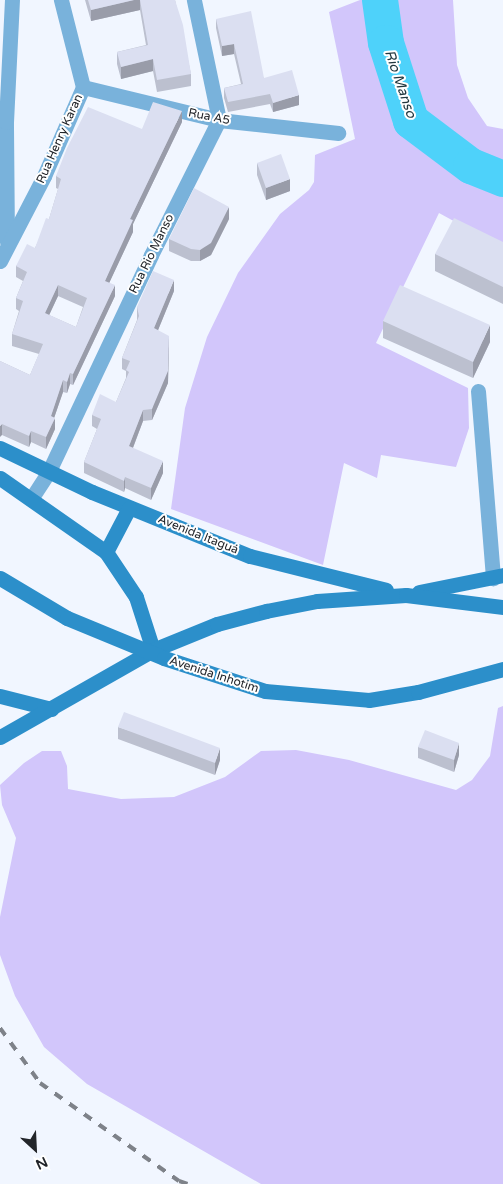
<!DOCTYPE html>
<meta charset="utf-8">
<style>
body{margin:0}
#map{position:relative;width:503px;height:1184px;overflow:hidden;background:#f1f6ff;font-family:"Varela Round",sans-serif}
div>[style]{position:absolute}
.green>*{inset:0;background:#d2c6fb}
.river>*{height:36px;margin:-18px;padding:0 18px;transform-origin:18px;border-radius:18px;background:#4ed2fa}
.street>*{height:15px;margin:-7.5px;padding:0 7.5px;transform-origin:7.5px;border-radius:7.5px;background:#79b2db}
.secondary>*{height:15px;margin:-7.5px;padding:0 7.5px;transform-origin:7.5px;border-radius:7.5px;background:#2c8fca}
.rail>*{height:4px;margin-top:-2px;transform-origin:0;background:repeating-linear-gradient(90deg,#7e8289 0 9px,transparent 0 18px)}
.secondary-bridge>*{height:15px;margin:-7.5px;padding:0 7.5px;transform-origin:7.5px;border-radius:7.5px;background:#2c8fca}
.wall>*{inset:0;background:#bcc0cf}
.shaded-wall>*{inset:0;background:#999ca9}
.building>*{inset:0;background:#dbdff1}
span{translate:-50% -50%;white-space:nowrap;text-align:center;line-height:1.15;-webkit-text-stroke:4px #fff;paint-order:stroke}
.street-label{font-size:12px;color:#22252a}
.water-label{font-size:14px;color:#21373f;font-style:italic}
.north{position:absolute;left:10px;top:1124px;width:50px;height:50px;-webkit-text-stroke:4px #fff;paint-order:stroke;rotate:155deg;font-size:14px;font-weight:700;line-height:20px;text-align:center;color:#22252a}
.north::after{content:'';display:block;margin:auto;width:18px;height:22px;background:#22252a;clip-path:polygon(50% 0,100% 100%,50% 72%,0 100%)}
</style>
<div id="map">
<div class="green">
<div style="clip-path:polygon(360px 0,453px 0,457px 65px,468px 98px,487px 126px,503px 129px,503px 248px,439px 213px,376px 343px,468px 388px,469px 428px,456px 467px,381px 455px,377px 478px,344px 463px,323px 565px,171px 509px,185px 408px,207px 337px,238px 273px,280px 214px,309px 190px,314px 182px,315px 155px,355px 139px,329px 12px)"></div>
<div style="clip-path:polygon(503px 706px,503px 1184px,261px 1184px,87px 1084px,44px 1047px,15px 996px,0 955px,0 917px,16px 838px,2px 805px,0 785px,24px 763px,42px 751px,61px 751px,67px 766px,68px 789px,121px 799px,174px 797px,225px 777px,261px 751px,296px 750px,349px 760px,456px 790px,472px 780px,490px 756px,498px 708px)"></div>
</div>
<div class="river">
<div style="left:380px;top:0;width:43px;rotate:82.1deg"></div>
<div style="left:386px;top:43px;width:82px;rotate:72.2deg"></div>
<div style="left:411px;top:121px;width:75px;rotate:36.9deg"></div>
<div style="left:471px;top:166px;width:35px;rotate:22deg"></div>
</div>
<div class="street">
<div style="left:83px;top:87px;width:140px;rotate:13.6deg"></div>
<div style="left:219px;top:120px;width:120px;rotate:6.2deg"></div>
<div style="left:7px;top:242px;width:120px;rotate:-90.5deg"></div>
<div style="left:6px;top:122px;width:122px;rotate:-87.2deg"></div>
<div style="left:0;top:261px;width:96px;rotate:-62.6deg"></div>
<div style="left:44px;top:176px;width:97px;rotate:-66.3deg"></div>
<div style="left:83px;top:87px;width:90px;rotate:-104.2deg"></div>
<div style="left:478px;top:391px;width:188px;rotate:85.4deg"></div>
<div style="left:31px;top:499px;width:33px;rotate:-57deg"></div>
<div style="left:49px;top:471px;width:239px;rotate:-64.7deg"></div>
<div style="left:151px;top:255px;width:151px;rotate:-63.3deg"></div>
<div style="left:219px;top:120px;width:123px;rotate:-101.8deg"></div>
</div>
<div class="secondary">
<div style="left:0;top:448px;width:102px;rotate:25.6deg"></div>
<div style="left:92px;top:492px;width:170px;rotate:22.1deg"></div>
<div style="left:250px;top:556px;width:140px;rotate:14deg"></div>
<div style="left:0;top:478px;width:129px;rotate:34.9deg"></div>
<div style="left:106px;top:552px;width:54px;rotate:56.3deg"></div>
<div style="left:136px;top:597px;width:56px;rotate:72.2deg"></div>
<div style="left:106px;top:552px;width:50px;rotate:-62.4deg"></div>
<div style="left:0;top:578px;width:78px;rotate:30.8deg"></div>
<div style="left:419px;top:592px;width:86px;rotate:-11.4deg"></div>
<div style="left:265px;top:691px;width:104px;rotate:4.9deg"></div>
<div style="left:369px;top:700px;width:50px;rotate:-9.3deg"></div>
<div style="left:418px;top:692px;width:88px;rotate:-15.1deg"></div>
<div style="left:0;top:696px;width:53px;rotate:14.3deg"></div>
<div style="left:0;top:737px;width:176px;rotate:-29.6deg"></div>
<div style="left:153px;top:650px;width:69px;rotate:-22.1deg"></div>
<div style="left:217px;top:624px;width:51px;rotate:-14.9deg"></div>
<div style="left:266px;top:611px;width:52px;rotate:-11.1deg"></div>
<div style="left:317px;top:601px;width:89px;rotate:-3.9deg"></div>
<div style="left:406px;top:595px;width:98px;rotate:7.1deg"></div>
</div>
<div class="rail">
<div style="left:0;top:1028px;width:68px;rotate:54deg"></div>
<div style="left:40px;top:1083px;width:170px;rotate:35.2deg"></div>
<div style="left:179px;top:1181px;width:9px;rotate:18deg"></div>
</div>
<div class="secondary-bridge">
<div style="left:67px;top:618px;width:105px;rotate:22.4deg"></div>
<div style="left:164px;top:658px;width:106px;rotate:18.1deg"></div>
</div>
<div class="wall">
<div style="clip-path:polygon(85px 0,175px 0,191px 74px,191px 86px,157px 92px,153px 71px,121px 79px,117px 64px,117px 52px,146px 45px,140px 10px,91px 21px)"></div>
<div style="clip-path:polygon(216px 19px,264px 78px,299px 105px,273px 112px,270px 104px,228px 112px,224px 98px,224px 88px,241px 84px,234px 54px,222px 56px,216px 28px)"></div>
<div style="clip-path:polygon(evenodd,182px 122px,133px 224px,133px 232px,109px 283px,115px 296px,73px 385px,70px 384px,67px 393px,63px 392px,54px 418px,55px 429px,46px 449px,31px 442px,29px 447px,2px 435px,0 361px,30px 375px,39px 354px,12px 346px,12px 334px,19px 311px,16px 309px,16px 298px,23px 281px,16px 277px,16px 266px,35px 248px,49px 219px,58px 189px,56px 188px,56px 176px,142px 129px,182px 122px,58px 296px,83px 307px,76px 327px,49px 315px,58px 296px)"></div>
<div style="clip-path:polygon(257px 163px,290px 191px,266px 200px,257px 175px)"></div>
<div style="clip-path:polygon(229px 219px,211px 255px,200px 261px,191px 261px,169px 251px,169px 239px)"></div>
<div style="clip-path:polygon(503px 242px,503px 304px,435px 271px,435px 254px)"></div>
<div style="clip-path:polygon(174px 291px,158px 330px,169px 348px,168px 383px,152px 420px,143px 421px,133px 448px,163px 473px,151px 500px,125px 488px,124px 492px,84px 473px,84px 462px,97px 429px,92px 426px,92px 415px,116px 402px,126px 378px,126px 371px,122px 369px,122px 358px,137px 320px,137px 307px)"></div>
<div style="clip-path:polygon(383px 321px,490px 342px,473px 378px,383px 338px)"></div>
<div style="clip-path:polygon(118px 727px,220px 760px,215px 775px,118px 739px)"></div>
<div style="clip-path:polygon(418px 747px,459px 755px,454px 772px,418px 758px)"></div>
</div>
<div class="shaded-wall">
<div style="clip-path:polygon(134px 0,140px 0,140px 10px,91px 21px,91px 10px)"></div>
<div style="clip-path:polygon(234px 44px,234px 54px,222px 56px,222px 46px)"></div>
<div style="clip-path:polygon(153px 59px,153px 71px,121px 79px,121px 67px)"></div>
<div style="clip-path:polygon(299px 95px,299px 105px,273px 112px,273px 103px)"></div>
<div style="clip-path:polygon(182px 111px,182px 122px,133px 224px,133px 232px,105px 292px,105px 281px,130px 219px)"></div>
<div style="clip-path:polygon(290px 179px,290px 191px,266px 200px,266px 188px)"></div>
<div style="clip-path:polygon(229px 207px,229px 219px,211px 255px,200px 261px,200px 250px)"></div>
<div style="clip-path:polygon(174px 280px,174px 291px,154px 340px,154px 328px)"></div>
<div style="clip-path:polygon(58px 285px,58px 296px,45px 324px,45px 313px)"></div>
<div style="clip-path:polygon(115px 285px,115px 296px,73px 385px,73px 374px)"></div>
<div style="clip-path:polygon(490px 325px,490px 342px,473px 378px,473px 362px)"></div>
<div style="clip-path:polygon(169px 336px,168px 383px,152px 420px,152px 409px)"></div>
<div style="clip-path:polygon(70px 373px,70px 384px,67px 393px,67px 382px)"></div>
<div style="clip-path:polygon(63px 380px,63px 392px,51px 427px,51px 416px)"></div>
<div style="clip-path:polygon(143px 410px,143px 421px,129px 458px,129px 446px)"></div>
<div style="clip-path:polygon(55px 418px,55px 429px,46px 449px,46px 437px)"></div>
<div style="clip-path:polygon(2px 424px,2px 435px,0 437px,0 426px)"></div>
<div style="clip-path:polygon(31px 431px,31px 442px,29px 447px,29px 436px)"></div>
<div style="clip-path:polygon(163px 461px,163px 473px,151px 500px,151px 488px)"></div>
<div style="clip-path:polygon(125px 477px,125px 488px,124px 492px,124px 481px)"></div>
<div style="clip-path:polygon(459px 743px,459px 755px,454px 772px,454px 760px)"></div>
<div style="clip-path:polygon(220px 748px,220px 760px,215px 775px,215px 763px)"></div>
</div>
<div class="building">
<div style="clip-path:polygon(88px 0,134px 0,91px 10px)"></div>
<div style="clip-path:polygon(140px 0,175px 0,183px 25px,191px 74px,157px 80px,153px 59px,121px 67px,117px 52px,148px 45px)"></div>
<div style="clip-path:polygon(251px 11px,264px 78px,292px 70px,299px 95px,273px 103px,270px 94px,228px 102px,224px 88px,243px 84px,234px 44px,222px 46px,216px 19px)"></div>
<div style="clip-path:polygon(evenodd,153px 102px,182px 111px,130px 219px,133px 220px,105px 281px,115px 285px,73px 374px,70px 373px,67px 382px,63px 380px,51px 416px,55px 418px,46px 437px,31px 431px,29px 436px,2px 424px,0 426px,0 361px,30px 375px,43px 344px,12px 334px,23px 301px,16px 298px,27px 272px,16px 266px,27px 244px,35px 248px,46px 218px,49px 219px,61px 179px,56px 176px,67px 148px,88px 107px,142px 129px,153px 102px,58px 285px,87px 298px,76px 327px,45px 313px,58px 285px)"></div>
<div style="clip-path:polygon(281px 154px,290px 179px,266px 188px,257px 163px)"></div>
<div style="clip-path:polygon(194px 188px,229px 207px,211px 243px,200px 250px,191px 249px,169px 239px)"></div>
<div style="clip-path:polygon(454px 218px,503px 242px,503px 287px,435px 254px)"></div>
<div style="clip-path:polygon(153px 271px,174px 280px,154px 328px,169px 336px,168px 371px,152px 409px,143px 410px,129px 446px,163px 461px,151px 488px,125px 477px,124px 481px,84px 462px,101px 419px,92px 415px,100px 394px,116px 402px,129px 372px,126px 370px,130px 361px,122px 358px,139px 316px,137px 307px)"></div>
<div style="clip-path:polygon(400px 285px,490px 325px,473px 362px,383px 321px)"></div>
<div style="clip-path:polygon(124px 712px,220px 748px,215px 763px,118px 727px)"></div>
<div style="clip-path:polygon(425px 730px,459px 743px,454px 760px,418px 747px)"></div>
</div>
<div class="street-label">
<span style="left:209px;top:117px;rotate:11deg">Rua A5</span>
<span style="left:60px;top:139px;rotate:-66deg">Rua Henry Karan</span>
<span style="left:152px;top:254px;rotate:-64deg">Rua Rio Manso</span>
<span style="left:198px;top:535px;rotate:22deg">Avenida Itaguá</span>
<span style="left:214px;top:675px;rotate:18deg">Avenida Inhotim</span>
</div>
<div class="water-label">
<span style="left:400px;top:84px;rotate:71deg">Rio Manso</span>
</div>
<div class="north">N</div>
</div>
